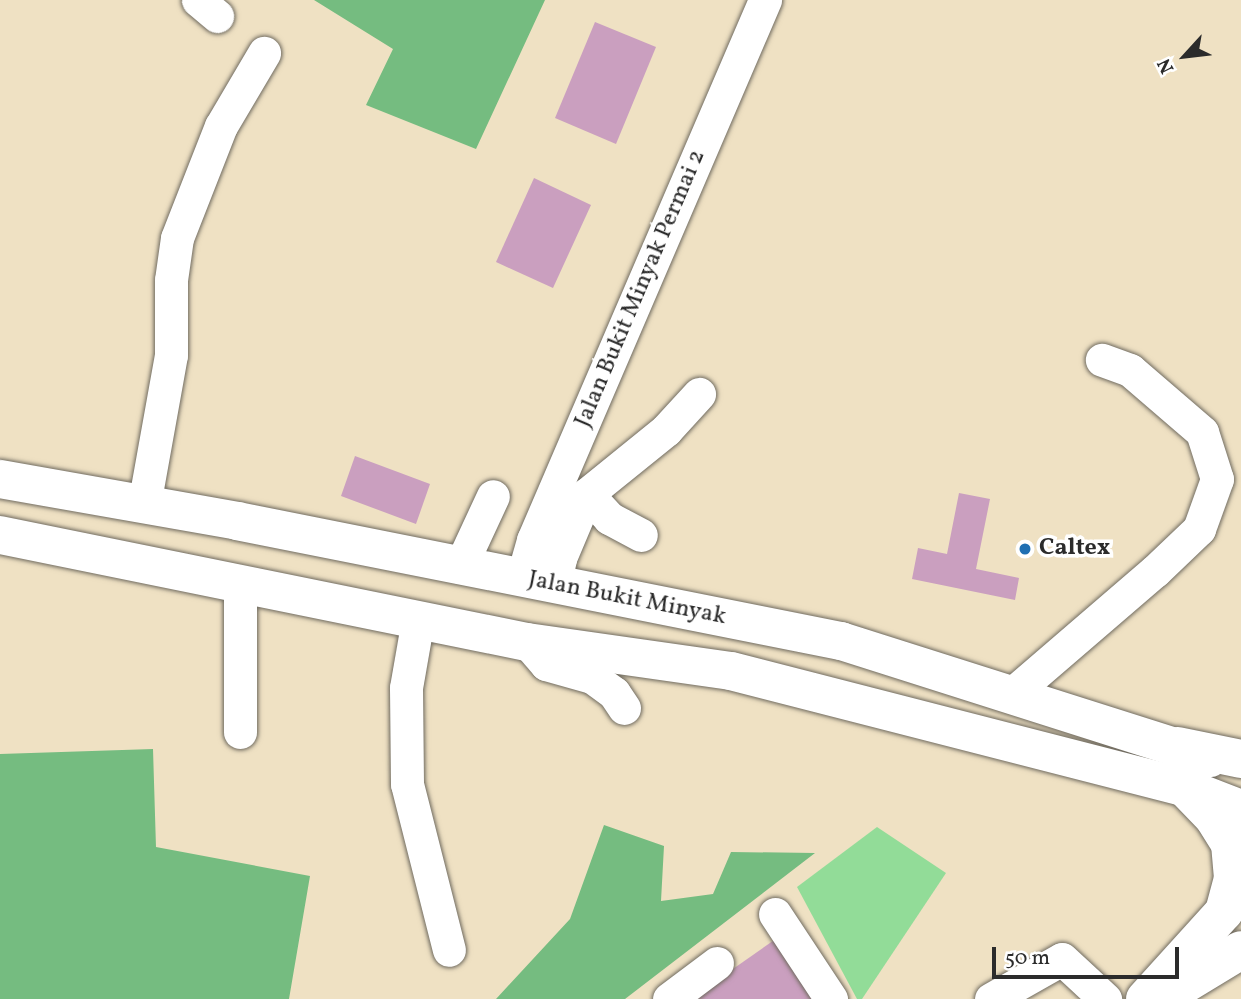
<!DOCTYPE html>
<style>
body{margin:0}
#map{position:relative;width:1241px;height:999px;overflow:hidden;background:#efe1c3;font-family:Vollkorn,serif}
div>[style]{position:absolute}
.green>*{inset:0;background:#92dc98}
.forest>*{inset:0;background:#75bc80}
.building>*{inset:0;background:#ca9fbf}
.roads{filter:drop-shadow(0 0 2px #706b60) drop-shadow(0 0 2px #706b60)}
.minor>*{height:33px;margin:-16.5px;padding:0 16.5px;transform-origin:16.5px;border-radius:16.5px;background:#fff}
.major>*{height:38px;margin:-19px;padding:0 19px;transform-origin:19px;border-radius:19px;background:#fff}
.highway>*{height:38px;margin:-19px;padding:0 19px;transform-origin:19px;border-radius:19px;background:#fff}
.dots>*{width:19px;height:19px;translate:-50% -50%;box-sizing:border-box;border:4px solid #fff;border-radius:50%}
span{translate:-50% -50%;white-space:nowrap;text-align:center;line-height:1.15;-webkit-text-stroke:7px #fff;paint-order:stroke}
.street-label{font-size:24px;color:#2b2b2b}
.poi-label{font-size:24px;color:#2b2b2b;font-weight:700}
.left{translate:0 -50%;text-align:left}
.north{position:absolute;left:1150px;top:21px;width:70px;height:70px;-webkit-text-stroke:5px #fff;paint-order:stroke;rotate:243deg;font-size:19px;font-weight:700;line-height:28px;text-align:center;color:#2b2b2b}
.north::after{content:'';display:block;margin:auto;width:24px;height:32px;background:#2b2b2b;clip-path:polygon(50% 0,100% 100%,50% 72%,0 100%)}
.scale{position:absolute;left:992px;top:947px;width:187px;height:32px;box-sizing:border-box;border:4px solid #2b2b2b;border-top:0;padding-left:9px;font-size:21px;line-height:24px;white-space:nowrap;color:#2b2b2b;-webkit-text-stroke:5px #fff;paint-order:stroke}
</style>
<div id="map">
<div class="green">
<div style="clip-path:polygon(877px 827px,946px 873px,862px 999px,857px 999px,797px 887px)"></div>
</div>
<div class="forest">
<div style="clip-path:polygon(314px 0,545px 0,476px 149px,366px 105px,393px 49px)"></div>
<div style="clip-path:polygon(153px 749px,156px 847px,310px 876px,289px 999px,0 999px,0 754px)"></div>
<div style="clip-path:polygon(604px 825px,664px 846px,661px 901px,713px 894px,731px 852px,815px 853px,625px 999px,496px 999px,570px 919px)"></div>
</div>
<div class="building">
<div style="clip-path:polygon(595px 22px,656px 47px,616px 144px,555px 118px)"></div>
<div style="clip-path:polygon(534px 178px,591px 205px,553px 288px,496px 262px)"></div>
<div style="clip-path:polygon(355px 456px,430px 484px,416px 524px,341px 496px)"></div>
<div style="clip-path:polygon(959px 493px,990px 499px,976px 569px,1019px 578px,1015px 600px,912px 579px,918px 548px,947px 554px)"></div>
<div style="clip-path:polygon(780px 936px,823px 999px,690px 999px)"></div>
</div>
<div class="roads">
<div class="minor">
<div style="left:198px;top:0;width:25px;rotate:40deg"></div>
<div style="left:587px;top:494px;width:33px;rotate:47deg"></div>
<div style="left:609px;top:518px;width:36px;rotate:28deg"></div>
<div style="left:144px;top:505px;width:152px;rotate:-79.8deg"></div>
<div style="left:171px;top:355px;width:75px;rotate:-90deg"></div>
<div style="left:171px;top:280px;width:42px;rotate:-81.9deg"></div>
<div style="left:177px;top:238px;width:120px;rotate:-68.6deg"></div>
<div style="left:221px;top:126px;width:85px;rotate:-59.5deg"></div>
<div style="left:460px;top:567px;width:78px;rotate:-65.1deg"></div>
<div style="left:522px;top:579px;width:41px;rotate:-74.2deg"></div>
<div style="left:533px;top:540px;width:588px;rotate:-66.75deg"></div>
<div style="left:240px;top:583px;width:149px;rotate:90deg"></div>
<div style="left:554px;top:585px;width:28px;rotate:-77deg"></div>
<div style="left:560px;top:558px;width:69px;rotate:-67.1deg"></div>
<div style="left:587px;top:494px;width:102px;rotate:-39deg"></div>
<div style="left:666px;top:430px;width:49px;rotate:-47.5deg"></div>
<div style="left:418px;top:619px;width:70px;rotate:99.9deg"></div>
<div style="left:406px;top:688px;width:96px;rotate:89.4deg"></div>
<div style="left:407px;top:784px;width:171px;rotate:75.8deg"></div>
<div style="left:527px;top:642px;width:29px;rotate:49deg"></div>
<div style="left:546px;top:664px;width:48px;rotate:15.8deg"></div>
<div style="left:592px;top:677px;width:27px;rotate:36deg"></div>
<div style="left:614px;top:693px;width:18px;rotate:56deg"></div>
<div style="left:1013px;top:693px;width:187px;rotate:-40.7deg"></div>
<div style="left:1155px;top:571px;width:61px;rotate:-43.7deg"></div>
<div style="left:1199px;top:529px;width:53px;rotate:-70.2deg"></div>
<div style="left:1217px;top:479px;width:49px;rotate:-107.7deg"></div>
<div style="left:1202px;top:432px;width:95px;rotate:-139.3deg"></div>
<div style="left:1130px;top:370px;width:30px;rotate:-160deg"></div>
<div style="left:775px;top:914px;width:102px;rotate:56.6deg"></div>
<div style="left:669px;top:999px;width:60px;rotate:-36.9deg"></div>
<div style="left:991px;top:999px;width:81px;rotate:-29.4deg"></div>
<div style="left:1062px;top:959px;width:59px;rotate:42.9deg"></div>
</div>
<div class="major">
<div style="left:0;top:479px;width:241px;rotate:10deg"></div>
<div style="left:237px;top:521px;width:616px;rotate:11.24deg"></div>
<div style="left:841px;top:641px;width:387px;rotate:17.6deg"></div>
<div style="left:0;top:535px;width:538px;rotate:11.48deg"></div>
<div style="left:527px;top:642px;width:206px;rotate:8.1deg"></div>
<div style="left:731px;top:671px;width:468px;rotate:14.4deg"></div>
<div style="left:1184px;top:787px;width:61px;rotate:21.1deg"></div>
</div>
<div class="highway">
<div style="left:1178px;top:746px;width:64px;rotate:11.7deg"></div>
<div style="left:1162px;top:998px;width:92px;rotate:-31.3deg"></div>
<div style="left:1145px;top:999px;width:118px;rotate:-47.8deg"></div>
<div style="left:1224px;top:912px;width:35px;rotate:-75deg"></div>
<div style="left:1233px;top:878px;width:34px;rotate:-95deg"></div>
<div style="left:1230px;top:844px;width:31px;rotate:-122deg"></div>
<div style="left:1214px;top:818px;width:43px;rotate:-134.1deg"></div>
</div>
</div>
<div class="dots">
<div style="left:1025px;top:549px;background:#1f6fb2"></div>
</div>
<div class="street-label">
<span style="left:641px;top:289px;rotate:-67deg">Jalan Bukit Minyak Permai 2</span>
<span style="left:627px;top:599px;rotate:11deg">Jalan Bukit Minyak</span>
</div>
<div class="poi-label">
<span class="left" style="left:1039px;top:549px">Caltex</span>
</div>
<div class="north">N</div>
<div class="scale">50 m</div>
</div>
